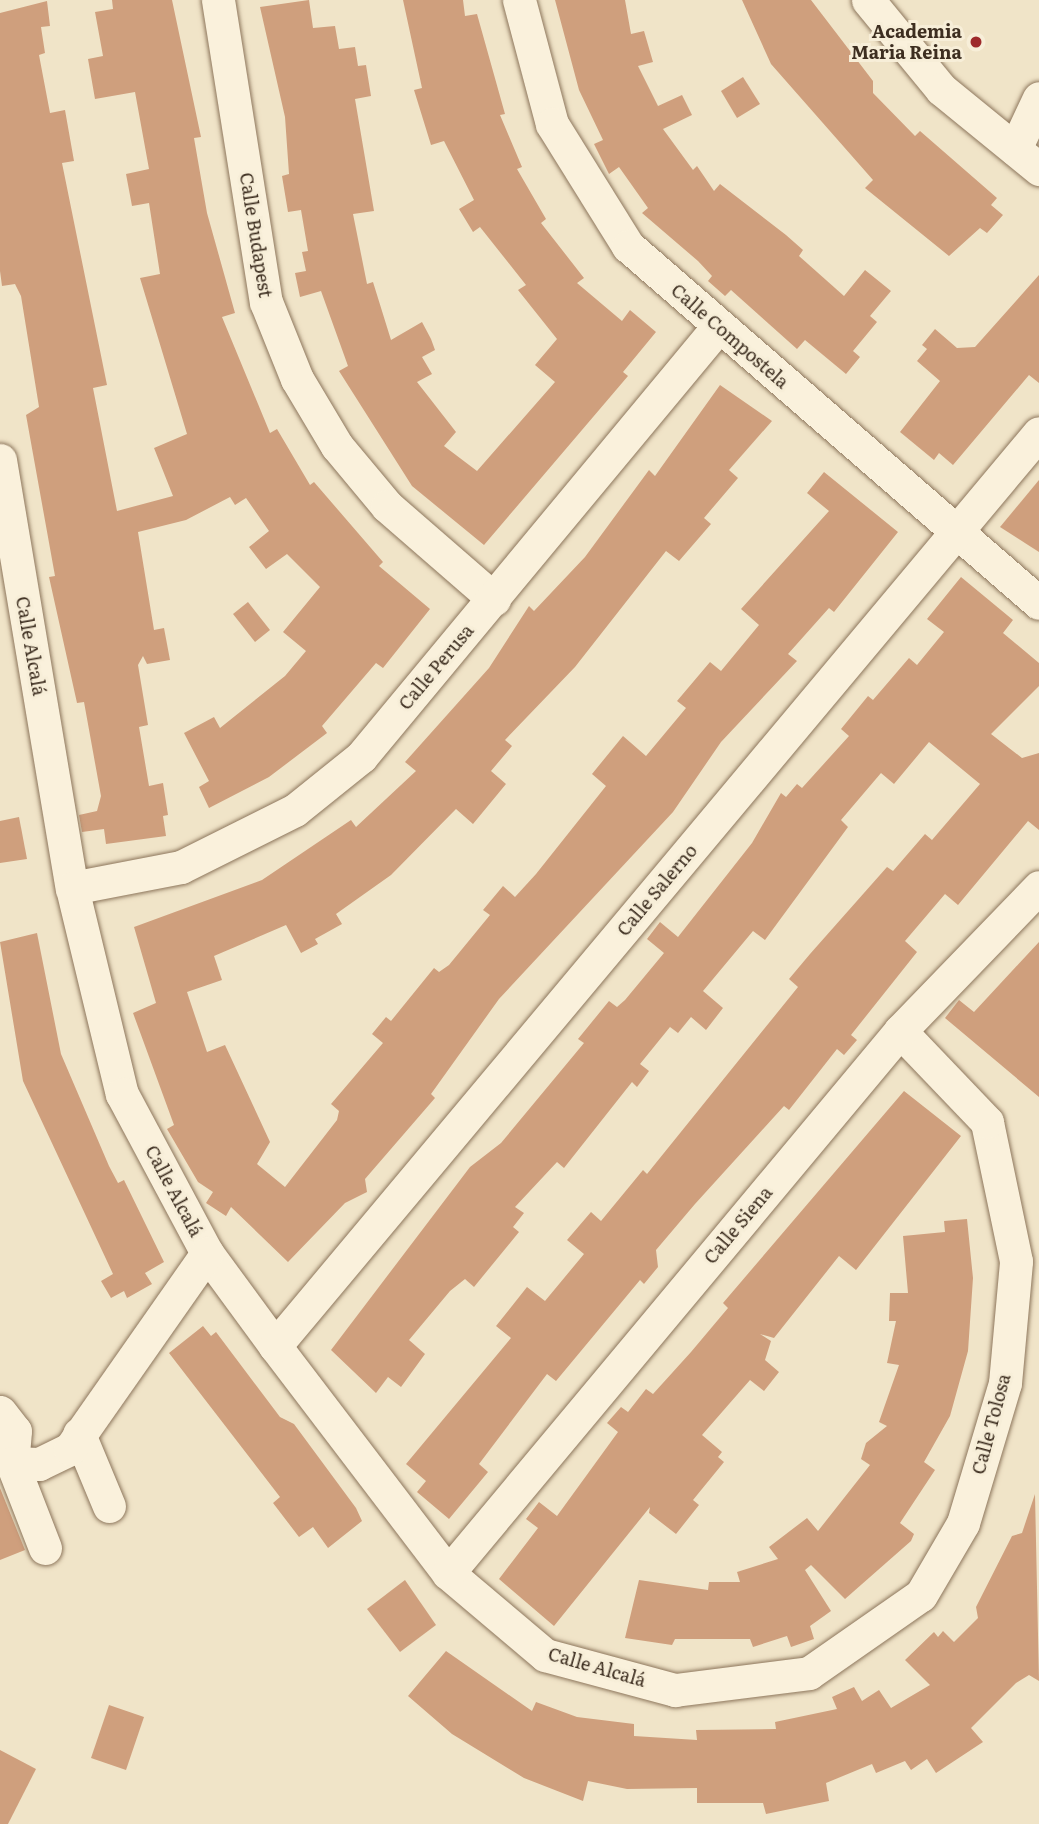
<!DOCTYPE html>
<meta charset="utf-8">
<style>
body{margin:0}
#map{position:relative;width:1039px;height:1824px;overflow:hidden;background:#f0e4c8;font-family:Literata,serif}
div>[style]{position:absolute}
.building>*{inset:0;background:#cf9f7d}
.roads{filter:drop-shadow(0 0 2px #8d765c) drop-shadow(0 0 2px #8d765c)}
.minor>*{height:33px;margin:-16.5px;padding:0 16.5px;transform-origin:16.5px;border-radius:16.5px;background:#faf1dc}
.dots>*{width:19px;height:19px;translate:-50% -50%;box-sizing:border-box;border:4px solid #f7eed8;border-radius:50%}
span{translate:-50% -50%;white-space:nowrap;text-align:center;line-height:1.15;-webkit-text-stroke:6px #f7eed8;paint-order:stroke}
.poi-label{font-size:18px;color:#3d2e20;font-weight:700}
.right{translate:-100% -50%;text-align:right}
.street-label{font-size:18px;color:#3d2e20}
</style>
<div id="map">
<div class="building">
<div style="clip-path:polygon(112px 0,172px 0,201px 137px,194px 138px,207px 213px,235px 313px,222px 317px,270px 433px,277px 429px,310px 485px,314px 482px,383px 562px,379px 566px,430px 609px,383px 668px,376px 663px,322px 726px,327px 733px,269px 777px,209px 808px,199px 787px,209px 781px,184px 733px,214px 717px,220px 728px,285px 676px,306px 651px,283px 632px,320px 587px,287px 554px,266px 569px,249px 547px,269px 531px,246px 498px,235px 505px,230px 497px,186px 520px,138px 532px,154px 630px,164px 628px,170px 660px,147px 664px,143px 656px,138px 665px,148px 725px,139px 727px,149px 786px,163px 783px,168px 815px,163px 816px,166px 836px,106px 844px,104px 829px,82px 832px,79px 815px,97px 811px,101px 796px,84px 702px,77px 703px,49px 577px,55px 576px,26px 415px,39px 407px,21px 296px,15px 284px,2px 286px,0 271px,0 13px,47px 1px,50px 26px,41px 27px,45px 53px,39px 55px,50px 113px,65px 110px,74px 161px,62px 163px,107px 385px,93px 388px,117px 511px,173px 496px,154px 448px,187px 434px,140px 278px,160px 274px,149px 203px,132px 206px,126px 174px,149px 169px,135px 92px,95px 99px,88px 59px,103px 56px,95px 12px,113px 9px)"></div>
<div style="clip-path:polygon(309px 0,313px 28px,335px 26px,339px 49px,355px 47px,358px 66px,366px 65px,371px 96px,355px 99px,374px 211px,353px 214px,367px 284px,373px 282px,391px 340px,422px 322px,431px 339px,435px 350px,422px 357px,432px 374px,417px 382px,456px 432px,444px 446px,477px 471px,555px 382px,535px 365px,557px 339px,518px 290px,526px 285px,480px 227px,473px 232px,459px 209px,474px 200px,444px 141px,431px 145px,414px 90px,422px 88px,403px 0,463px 0,465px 16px,477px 14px,505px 114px,500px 115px,522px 167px,517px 169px,546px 219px,541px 223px,584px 278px,577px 283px,622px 321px,630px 310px,656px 332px,623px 372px,628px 376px,484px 545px,412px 486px,339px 371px,348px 366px,321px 291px,300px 297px,295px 273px,306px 271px,302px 252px,308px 251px,301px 210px,288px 212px,282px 176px,289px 174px,285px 117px,260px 7px)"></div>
<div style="clip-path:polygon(555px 0,625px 0,631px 34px,644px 31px,653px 62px,638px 66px,658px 106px,682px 95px,692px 115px,663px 129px,693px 170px,697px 166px,714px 191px,720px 184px,786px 235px,803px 250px,799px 256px,844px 296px,865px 270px,891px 291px,870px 316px,877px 322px,853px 351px,860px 357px,846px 374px,805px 340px,797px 349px,731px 290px,725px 296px,708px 281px,712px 276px,698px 261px,642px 213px,648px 208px,619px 167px,609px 174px,594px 144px,603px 140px,579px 90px)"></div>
<div style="clip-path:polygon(742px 0,811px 0,873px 81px,873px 93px,915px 136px,920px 131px,997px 198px,991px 205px,1003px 215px,987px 233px,980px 228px,949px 256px,865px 188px,873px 180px,771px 64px)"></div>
<div style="clip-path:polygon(743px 77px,760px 104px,737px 118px,721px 91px)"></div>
<div style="clip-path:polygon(1039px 275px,1039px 383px,1029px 375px,953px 465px,939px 453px,934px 460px,900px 432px,940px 381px,917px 361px,927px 349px,922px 345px,935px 329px,957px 348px,975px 347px)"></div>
<div style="clip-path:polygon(720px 385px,772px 421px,729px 470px,738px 478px,704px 518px,711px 524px,679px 561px,666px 551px,575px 667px,505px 740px,512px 746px,491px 771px,506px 784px,473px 824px,456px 809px,391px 875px,336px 914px,342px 924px,315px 939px,318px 944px,301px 953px,286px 925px,214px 956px,222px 980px,187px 992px,207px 1052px,225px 1045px,270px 1142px,257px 1164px,285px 1187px,337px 1120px,339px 1111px,331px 1104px,383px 1043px,372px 1034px,386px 1017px,391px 1021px,434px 968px,439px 972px,449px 965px,490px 915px,483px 910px,503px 886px,515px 897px,536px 874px,606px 786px,592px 774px,623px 736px,646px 756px,686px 708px,677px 701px,710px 662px,721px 671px,759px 625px,741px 609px,829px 511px,807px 493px,824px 472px,898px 532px,834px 612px,829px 608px,788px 654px,797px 661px,721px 742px,673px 812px,499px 999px,431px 1094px,435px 1098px,365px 1179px,367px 1192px,345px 1203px,288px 1262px,231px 1207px,226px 1216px,206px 1203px,213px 1192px,198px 1182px,167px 1129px,174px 1125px,133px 1013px,156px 1003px,134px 927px,262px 880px,351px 820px,356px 827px,416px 771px,405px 762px,489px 668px,529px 606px,534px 611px,585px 557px,649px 470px,655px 476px)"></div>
<div style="clip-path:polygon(1039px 480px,1039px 552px,1000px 527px)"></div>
<div style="clip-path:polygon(961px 577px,1013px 620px,1003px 633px,1039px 663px,1039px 686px,991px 734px,1022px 758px,1039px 753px,1039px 830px,1028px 821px,958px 905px,945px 894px,905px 941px,917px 952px,851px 1035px,857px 1040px,844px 1055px,837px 1049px,789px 1110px,784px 1106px,695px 1204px,656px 1250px,658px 1267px,644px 1284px,640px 1280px,556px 1381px,547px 1374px,479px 1464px,488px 1472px,449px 1519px,417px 1492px,426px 1481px,406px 1464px,511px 1338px,496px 1326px,527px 1287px,545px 1301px,584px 1254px,567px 1240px,591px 1212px,601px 1221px,643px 1170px,647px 1174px,798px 987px,789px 979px,810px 954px,887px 867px,893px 871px,925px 834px,932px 840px,980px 784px,929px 742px,894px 784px,881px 773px,841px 820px,848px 827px,765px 940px,753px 931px,703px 991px,723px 1008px,706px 1030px,691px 1017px,678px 1033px,670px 1027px,640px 1064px,649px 1071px,637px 1087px,632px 1082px,564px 1168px,557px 1162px,515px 1207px,524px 1213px,513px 1227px,519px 1232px,474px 1287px,465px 1279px,450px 1291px,409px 1340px,425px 1354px,401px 1387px,388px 1377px,376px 1393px,331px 1350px,470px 1167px,501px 1143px,584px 1043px,578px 1039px,609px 1001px,617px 1007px,625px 1000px,664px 953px,647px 939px,660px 922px,678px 937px,752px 843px,781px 793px,786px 797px,797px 784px,802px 788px,849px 736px,841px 729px,868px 696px,873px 700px,909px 658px,917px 665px,944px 632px,927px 619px)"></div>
<div style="clip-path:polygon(248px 602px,270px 630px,255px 642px,233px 614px)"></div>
<div style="clip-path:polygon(19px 817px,27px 859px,0 863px,0 821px)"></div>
<div style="clip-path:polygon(37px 933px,61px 1054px,109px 1166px,118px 1183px,124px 1180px,164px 1262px,145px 1273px,152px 1284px,127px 1298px,124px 1291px,111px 1298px,101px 1281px,113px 1274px,23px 1081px,0 942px)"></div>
<div style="clip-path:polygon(1039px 942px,1039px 1097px,945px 1018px,959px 1000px,974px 1012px)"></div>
<div style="clip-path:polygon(904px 1091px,961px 1136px,856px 1270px,839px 1256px,774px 1338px,760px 1334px,771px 1341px,765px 1360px,779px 1372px,764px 1391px,750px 1380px,702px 1435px,722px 1452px,718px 1457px,724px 1462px,693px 1500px,699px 1505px,676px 1534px,649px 1513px,650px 1507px,554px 1626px,499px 1579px,538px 1528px,526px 1519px,539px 1502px,557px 1516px,618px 1432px,607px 1423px,621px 1407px,628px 1412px,646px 1389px,653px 1394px,691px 1352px,728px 1308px,723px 1303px)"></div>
<div style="clip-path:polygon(967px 1219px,973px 1278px,968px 1351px,950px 1416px,924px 1462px,935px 1470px,900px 1523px,914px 1534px,911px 1541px,845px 1599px,811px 1565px,805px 1570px,831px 1611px,810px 1626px,814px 1639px,791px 1647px,787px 1636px,753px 1647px,750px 1639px,675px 1639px,672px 1645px,625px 1638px,639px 1580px,708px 1590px,709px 1582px,740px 1582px,737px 1572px,778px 1559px,769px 1547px,807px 1518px,818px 1531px,870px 1465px,861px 1459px,866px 1443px,887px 1426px,879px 1422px,899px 1365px,887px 1363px,896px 1321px,889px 1321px,890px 1293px,908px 1293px,903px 1236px,945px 1232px,944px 1221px)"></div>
<div style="clip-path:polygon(203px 1326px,211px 1336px,216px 1332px,280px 1417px,294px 1424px,356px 1508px,362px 1521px,328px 1548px,313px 1527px,299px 1537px,273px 1503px,280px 1497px,169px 1353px)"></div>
<div style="clip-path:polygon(0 1488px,25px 1550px,0 1560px)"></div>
<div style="clip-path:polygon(1035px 1494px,1039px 1681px,1029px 1675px,1016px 1683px,971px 1728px,983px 1742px,936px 1773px,927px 1759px,911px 1770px,905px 1761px,876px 1773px,872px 1764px,826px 1783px,829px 1801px,766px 1814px,763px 1803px,697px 1803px,697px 1788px,627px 1789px,588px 1781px,583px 1801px,524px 1778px,452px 1734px,408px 1696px,446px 1651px,532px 1711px,536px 1702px,577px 1717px,634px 1724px,634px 1736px,697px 1740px,696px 1730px,776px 1729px,775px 1722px,837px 1709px,832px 1697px,854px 1687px,862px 1701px,879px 1690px,891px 1708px,930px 1685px,905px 1660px,934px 1632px,938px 1637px,943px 1631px,954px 1642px,978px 1618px,976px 1607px,1012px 1536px,1022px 1533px)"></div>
<div style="clip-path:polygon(405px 1580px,436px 1625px,400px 1652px,367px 1609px)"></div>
<div style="clip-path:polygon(109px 1705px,144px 1717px,126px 1770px,91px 1758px)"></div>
<div style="clip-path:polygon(0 1750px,36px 1769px,8px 1824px,0 1824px)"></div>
</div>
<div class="roads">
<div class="minor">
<div style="left:218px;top:0;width:306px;rotate:81deg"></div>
<div style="left:266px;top:302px;width:83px;rotate:68.1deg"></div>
<div style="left:297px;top:379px;width:78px;rotate:59.2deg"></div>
<div style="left:337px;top:446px;width:78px;rotate:50.2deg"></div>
<div style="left:387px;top:506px;width:142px;rotate:41deg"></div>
<div style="left:519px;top:0;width:128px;rotate:75.1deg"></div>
<div style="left:552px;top:124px;width:144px;rotate:58.1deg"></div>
<div style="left:628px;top:246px;width:544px;rotate:40.98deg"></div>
<div style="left:868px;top:0;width:115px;rotate:50.6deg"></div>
<div style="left:941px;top:89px;width:127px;rotate:39.2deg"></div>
<div style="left:1015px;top:149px;width:56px;rotate:-64.8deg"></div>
<div style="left:0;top:460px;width:434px;rotate:80.5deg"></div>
<div style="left:72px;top:888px;width:212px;rotate:76.4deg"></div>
<div style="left:122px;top:1094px;width:180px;rotate:61.9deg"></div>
<div style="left:207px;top:1253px;width:115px;rotate:53.8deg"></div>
<div style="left:275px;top:1346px;width:285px;rotate:52.7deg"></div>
<div style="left:448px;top:1573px;width:127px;rotate:40.2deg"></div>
<div style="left:545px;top:1655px;width:135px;rotate:15.1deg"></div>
<div style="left:675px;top:1690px;width:135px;rotate:-7.2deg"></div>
<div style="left:809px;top:1673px;width:136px;rotate:-34.9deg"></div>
<div style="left:921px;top:1595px;width:83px;rotate:-59.7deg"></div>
<div style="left:963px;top:1523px;width:146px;rotate:-73.3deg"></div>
<div style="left:1005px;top:1383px;width:122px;rotate:-84.8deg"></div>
<div style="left:1016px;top:1261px;width:142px;rotate:-101.8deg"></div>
<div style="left:987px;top:1122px;width:126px;rotate:-133.7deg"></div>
<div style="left:72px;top:888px;width:111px;rotate:-10.9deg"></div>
<div style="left:181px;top:867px;width:127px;rotate:-26.6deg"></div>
<div style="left:295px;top:810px;width:85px;rotate:-38.8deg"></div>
<div style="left:361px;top:757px;width:557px;rotate:-50.31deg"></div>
<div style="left:275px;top:1346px;width:1190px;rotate:-50.08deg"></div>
<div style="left:0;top:1412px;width:24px;rotate:52deg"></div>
<div style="left:15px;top:1431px;width:32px;rotate:95deg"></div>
<div style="left:79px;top:1434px;width:78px;rotate:67.4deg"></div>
<div style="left:45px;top:1548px;width:91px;rotate:-111.2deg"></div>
<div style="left:12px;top:1463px;width:27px;rotate:2deg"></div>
<div style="left:39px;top:1464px;width:34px;rotate:-26deg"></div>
<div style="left:70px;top:1449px;width:239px;rotate:-55deg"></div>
<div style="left:448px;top:1573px;width:706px;rotate:-50.17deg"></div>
<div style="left:900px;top:1031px;width:200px;rotate:-46deg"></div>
</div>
</div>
<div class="dots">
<div style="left:976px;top:42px;background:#9e2a2b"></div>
</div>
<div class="poi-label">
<span class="right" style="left:962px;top:42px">Academia<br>Maria Reina</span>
</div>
<div class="street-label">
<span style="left:256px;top:235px;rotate:81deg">Calle Budapest</span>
<span style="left:730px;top:336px;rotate:41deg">Calle Compostela</span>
<span style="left:31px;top:646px;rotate:80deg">Calle Alcalá</span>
<span style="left:436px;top:667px;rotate:-50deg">Calle Perusa</span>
<span style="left:657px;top:890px;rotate:-50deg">Calle Salerno</span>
<span style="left:174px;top:1191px;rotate:62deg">Calle Alcalá</span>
<span style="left:738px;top:1225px;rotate:-50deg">Calle Siena</span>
<span style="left:991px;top:1424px;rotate:-75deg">Calle Tolosa</span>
<span style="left:597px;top:1667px;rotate:16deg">Calle Alcalá</span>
</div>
</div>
